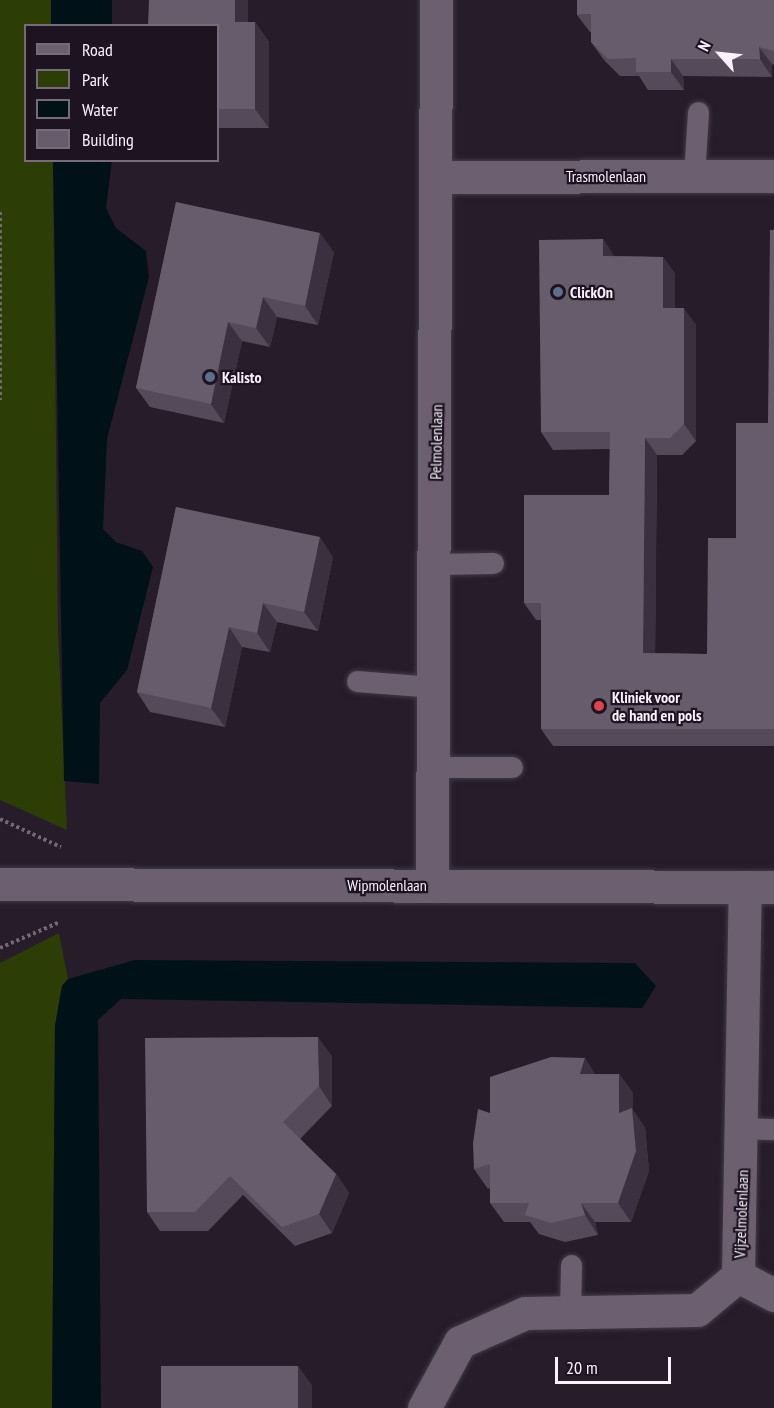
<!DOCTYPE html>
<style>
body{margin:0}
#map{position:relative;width:774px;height:1408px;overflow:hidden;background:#271c2a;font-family:"PT Sans Narrow",sans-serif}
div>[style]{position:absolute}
.green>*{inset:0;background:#2c3d05}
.water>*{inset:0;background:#001218}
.path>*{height:4px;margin-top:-2px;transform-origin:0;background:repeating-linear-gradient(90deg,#726875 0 3px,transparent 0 6px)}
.roads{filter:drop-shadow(0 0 2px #433a46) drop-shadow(0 0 2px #433a46)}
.service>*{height:21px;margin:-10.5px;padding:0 10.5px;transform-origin:10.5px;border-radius:10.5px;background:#6c6070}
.minor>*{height:33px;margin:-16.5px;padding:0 16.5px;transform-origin:16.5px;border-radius:16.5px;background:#6c6070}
.wall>*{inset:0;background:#554a59}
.shaded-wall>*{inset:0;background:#3b303f}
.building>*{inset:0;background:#675c6b}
.dots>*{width:16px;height:16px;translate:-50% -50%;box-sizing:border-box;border:3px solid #1d1321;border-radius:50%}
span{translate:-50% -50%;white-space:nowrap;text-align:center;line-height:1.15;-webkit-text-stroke:4.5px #1d1321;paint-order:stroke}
.street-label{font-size:16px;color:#f9f1fb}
.poi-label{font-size:16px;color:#f9f1fb;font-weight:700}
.left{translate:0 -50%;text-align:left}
.legend{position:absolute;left:24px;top:24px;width:195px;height:138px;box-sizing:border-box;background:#1d1321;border:2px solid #756c78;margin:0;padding:8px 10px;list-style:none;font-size:18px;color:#f9f1fb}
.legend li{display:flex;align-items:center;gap:12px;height:30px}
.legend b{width:30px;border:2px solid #756c78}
.north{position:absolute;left:690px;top:24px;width:60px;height:60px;-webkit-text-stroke:4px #1d1321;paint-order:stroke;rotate:297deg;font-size:16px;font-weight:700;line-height:24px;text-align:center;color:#f9f1fb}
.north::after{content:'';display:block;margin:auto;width:21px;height:27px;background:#f9f1fb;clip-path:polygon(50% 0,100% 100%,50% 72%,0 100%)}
.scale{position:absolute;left:555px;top:1357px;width:116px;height:27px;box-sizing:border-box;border:3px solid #f9f1fb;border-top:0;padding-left:8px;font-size:18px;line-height:21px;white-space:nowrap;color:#f9f1fb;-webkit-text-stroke:4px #1d1321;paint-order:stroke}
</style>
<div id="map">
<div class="green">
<div style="clip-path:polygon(0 0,51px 0,51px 25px,26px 26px,26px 160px,53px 161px,58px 629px,67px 830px,0 800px)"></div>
<div style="clip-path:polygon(59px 933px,68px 979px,62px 986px,55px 1026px,52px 1408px,0 1408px,0 963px)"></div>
</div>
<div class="water">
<div style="clip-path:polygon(51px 0,112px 0,112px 25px,51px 25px)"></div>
<div style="clip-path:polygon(53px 161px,112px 161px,106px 208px,116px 228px,146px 251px,149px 277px,107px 439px,103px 529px,116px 542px,142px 551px,153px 567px,127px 670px,100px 703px,99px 784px,64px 781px)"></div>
<div style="clip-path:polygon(135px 960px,635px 963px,656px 986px,642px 1008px,121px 999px,98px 1020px,101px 1408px,52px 1408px,55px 1026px,62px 986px,68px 979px)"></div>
</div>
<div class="path">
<div style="left:0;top:212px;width:188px;rotate:90deg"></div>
<div style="left:0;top:819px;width:67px;rotate:24.7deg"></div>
<div style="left:0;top:948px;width:65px;rotate:-23.4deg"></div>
</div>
<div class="roads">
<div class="service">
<div style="left:694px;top:176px;width:64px;rotate:-86.4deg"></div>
<div style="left:435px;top:564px;width:58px;rotate:-1deg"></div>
<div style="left:357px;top:681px;width:77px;rotate:4.5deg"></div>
<div style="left:433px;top:767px;width:79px"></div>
<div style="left:743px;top:1128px;width:31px;rotate:2deg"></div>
<div style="left:570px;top:1313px;width:48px;rotate:-88.8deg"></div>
</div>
<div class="minor">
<div style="left:438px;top:177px;width:336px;rotate:-0.2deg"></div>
<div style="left:0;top:884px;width:774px;rotate:0.22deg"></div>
<div style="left:432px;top:885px;width:885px;rotate:-89.74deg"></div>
<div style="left:738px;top:1276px;width:41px;rotate:27.8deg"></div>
<div style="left:424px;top:1408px;width:75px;rotate:-61.4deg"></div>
<div style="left:460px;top:1342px;width:71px;rotate:-24deg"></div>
<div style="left:525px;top:1313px;width:172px;rotate:-1deg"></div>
<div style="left:697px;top:1310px;width:53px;rotate:-39.7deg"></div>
<div style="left:738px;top:1276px;width:389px;rotate:-89deg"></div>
</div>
</div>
<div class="wall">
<div style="clip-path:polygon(774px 0,774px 65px,772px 64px,772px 77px,683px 76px,684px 90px,648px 90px,639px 76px,620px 76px,604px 60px,591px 42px,591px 32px,590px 32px,577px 15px)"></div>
<div style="clip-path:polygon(248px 22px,255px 22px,269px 42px,269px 128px,218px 128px,218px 26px)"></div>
<div style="clip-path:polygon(176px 202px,334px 252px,318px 325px,277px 317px,270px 347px,242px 341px,224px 423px,150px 407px,136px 388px)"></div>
<div style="clip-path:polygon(774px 230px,774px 746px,553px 746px,541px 729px,541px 620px,536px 620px,524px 603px,609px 495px,610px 449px,553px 450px,541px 432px,603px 239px,614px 256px,663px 257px,675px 274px,675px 308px,696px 325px,696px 441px,682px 455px,657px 455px,655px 653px,707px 654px,736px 538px,768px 423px)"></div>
<div style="clip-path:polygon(176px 507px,333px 557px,318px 631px,277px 622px,270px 652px,242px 647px,225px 727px,150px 712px,137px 692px)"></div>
<div style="clip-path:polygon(332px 1056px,332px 1106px,300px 1139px,336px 1174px,349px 1193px,332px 1233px,295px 1246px,243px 1195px,208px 1231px,160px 1231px,147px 1212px)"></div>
<div style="clip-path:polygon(596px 1074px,619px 1074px,633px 1093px,633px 1110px,645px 1128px,649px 1171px,631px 1222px,595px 1222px,598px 1235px,565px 1242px,539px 1234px,530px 1222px,504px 1222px,490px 1203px,490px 1188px,488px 1189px,474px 1169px,490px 1113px)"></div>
</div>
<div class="shaded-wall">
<div style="clip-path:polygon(235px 0,248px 0,248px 42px,235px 22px)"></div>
<div style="clip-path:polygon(255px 22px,269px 42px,269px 128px,255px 109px)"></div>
<div style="clip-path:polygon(759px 47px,772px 64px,772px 77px,760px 59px)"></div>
<div style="clip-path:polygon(671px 59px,683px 76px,684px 90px,671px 72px)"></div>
<div style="clip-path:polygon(320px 233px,334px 252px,318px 325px,305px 306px)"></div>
<div style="clip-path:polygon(603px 239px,615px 257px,603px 256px)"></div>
<div style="clip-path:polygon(663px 257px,675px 274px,675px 325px,663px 308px)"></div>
<div style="clip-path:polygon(263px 297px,277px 317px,270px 347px,256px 328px)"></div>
<div style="clip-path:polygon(684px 308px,696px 325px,696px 441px,684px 424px)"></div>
<div style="clip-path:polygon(228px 322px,242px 341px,224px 423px,211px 404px)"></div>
<div style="clip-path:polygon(645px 438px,657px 455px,655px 671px,643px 653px)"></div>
<div style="clip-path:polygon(320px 537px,333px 557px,318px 631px,304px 612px)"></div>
<div style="clip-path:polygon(263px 603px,277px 622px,270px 652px,257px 633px)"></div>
<div style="clip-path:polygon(229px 627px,242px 647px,225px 727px,211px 708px)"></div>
<div style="clip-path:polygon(318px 1037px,332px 1056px,332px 1106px,319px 1086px)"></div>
<div style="clip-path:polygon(585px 1058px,598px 1078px,580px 1074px)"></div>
<div style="clip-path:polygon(619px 1074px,633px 1093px,633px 1110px,645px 1128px,649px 1171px,631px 1222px,618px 1203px)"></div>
<div style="clip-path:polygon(336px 1174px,349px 1193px,332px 1233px,319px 1214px)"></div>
<div style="clip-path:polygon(581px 1203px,595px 1222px,598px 1235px,585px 1215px)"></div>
<div style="clip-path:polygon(298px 1366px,312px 1385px,312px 1408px,298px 1408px)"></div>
</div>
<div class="building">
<div style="clip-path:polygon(149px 0,235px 0,235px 22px,255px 22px,255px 109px,218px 109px,218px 26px,148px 26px)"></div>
<div style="clip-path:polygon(577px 0,774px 0,774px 51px,759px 47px,760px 59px,671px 59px,671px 72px,636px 72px,636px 58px,608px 59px,591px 42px,591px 14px,577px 15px)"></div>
<div style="clip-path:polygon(176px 202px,320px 233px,305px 306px,263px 297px,256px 328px,228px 322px,211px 404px,136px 388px)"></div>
<div style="clip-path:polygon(770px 230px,774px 230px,774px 729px,541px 729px,541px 603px,524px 603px,524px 495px,609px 495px,610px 432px,541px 432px,539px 240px,603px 239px,603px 256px,663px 257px,663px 308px,684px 308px,684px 424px,670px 438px,645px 438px,643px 653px,707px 654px,708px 538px,736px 538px,736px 423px,768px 423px)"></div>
<div style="clip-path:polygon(176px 507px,320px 537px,304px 612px,263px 603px,257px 633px,229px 627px,211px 708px,137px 692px)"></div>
<div style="clip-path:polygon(318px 1037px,319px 1086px,283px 1122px,336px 1174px,319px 1214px,282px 1227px,230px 1176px,195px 1212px,147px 1212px,145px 1038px)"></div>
<div style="clip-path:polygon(551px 1057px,585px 1058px,580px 1074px,619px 1074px,619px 1113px,632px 1108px,636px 1151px,618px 1203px,581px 1203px,585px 1215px,551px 1223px,525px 1215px,529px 1203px,490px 1203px,490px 1164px,474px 1169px,473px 1143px,478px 1109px,490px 1113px,490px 1077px)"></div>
<div style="clip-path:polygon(161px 1366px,298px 1366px,298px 1408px,161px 1408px)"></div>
</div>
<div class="dots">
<div style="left:558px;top:292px;background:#5c6f8a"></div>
<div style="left:210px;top:377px;background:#5c6f8a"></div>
<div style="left:599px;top:706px;background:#e0444e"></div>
</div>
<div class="street-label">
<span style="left:606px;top:176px">Trasmolenlaan</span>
<span style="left:436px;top:442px;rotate:-89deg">Pelmolenlaan</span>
<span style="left:387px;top:885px">Wipmolenlaan</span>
<span style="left:741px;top:1214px;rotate:-88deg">Vijzelmolenlaan</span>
</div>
<div class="poi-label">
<span class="left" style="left:570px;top:292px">ClickOn</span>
<span class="left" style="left:222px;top:377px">Kalisto</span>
<span class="left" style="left:612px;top:706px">Kliniek voor<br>de hand en pols</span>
</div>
<ul class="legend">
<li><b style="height:8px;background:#6c6070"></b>Road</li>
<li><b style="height:16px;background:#2c3d05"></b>Park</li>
<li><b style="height:16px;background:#001218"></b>Water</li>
<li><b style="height:16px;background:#675c6b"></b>Building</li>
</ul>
<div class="north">N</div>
<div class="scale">20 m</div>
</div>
